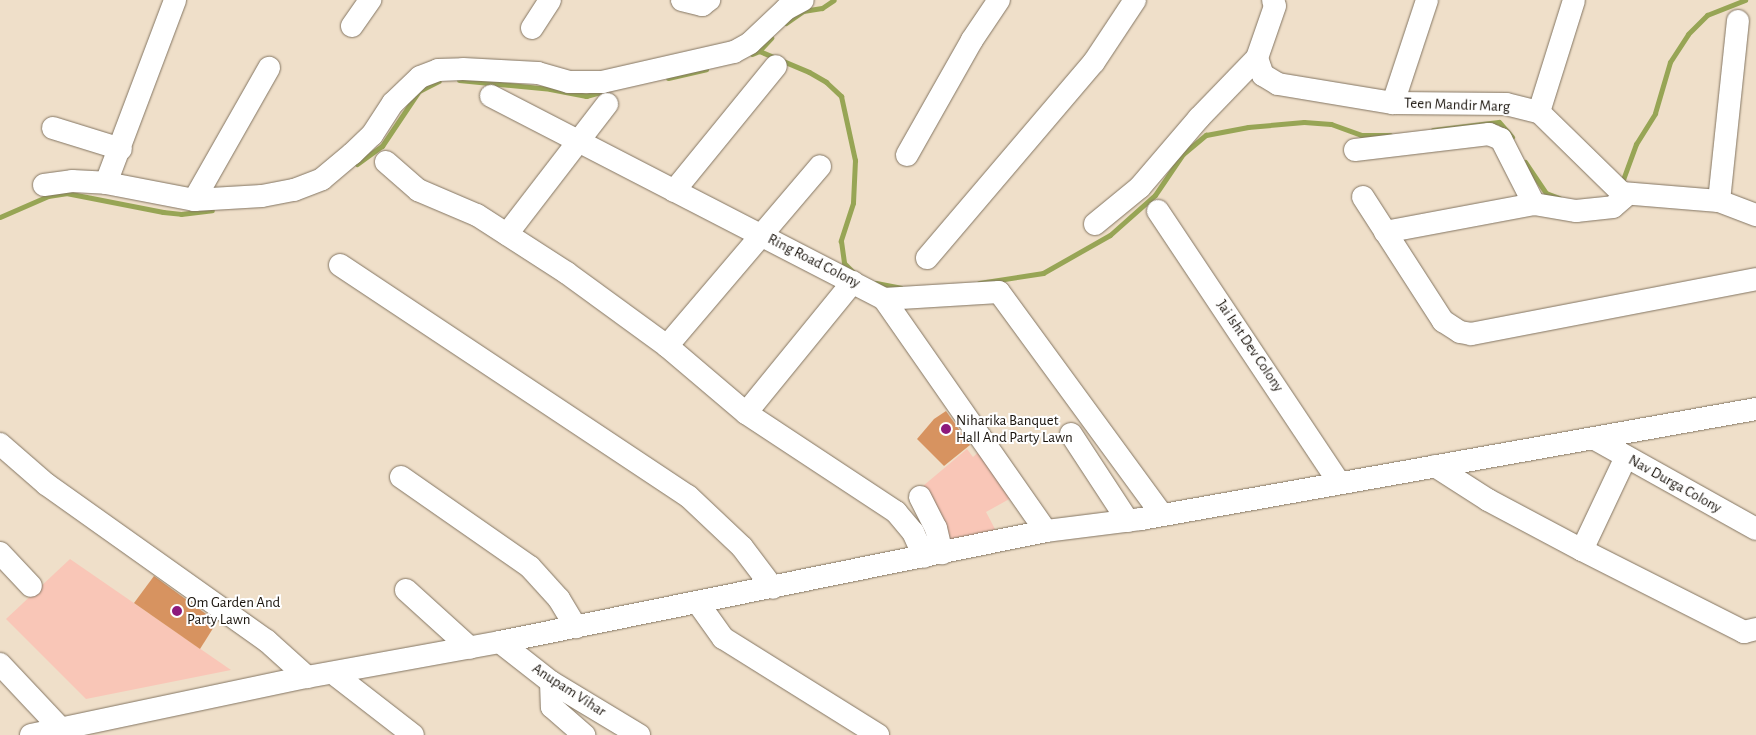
<!DOCTYPE html>
<style>
body{margin:0}
#map{position:relative;width:1756px;height:735px;overflow:hidden;background:#efdfc9;font-family:"Alegreya Sans",sans-serif}
div>[style]{position:absolute}
.green>*{inset:0;background:#f9c6b7}
.stream>*{height:5px;margin:-2.5px;padding:0 2.5px;transform-origin:2.5px;border-radius:2.5px;background:#97a555}
.building>*{inset:0;background:#d79360}
.roads{filter:drop-shadow(0 0 1px #837562) drop-shadow(0 0 1px #837562)}
.minor>*{height:22px;margin:-11px;padding:0 11px;transform-origin:11px;border-radius:11px;background:#fff}
.dots>*{width:14px;height:14px;translate:-50% -50%;box-sizing:border-box;border:2px solid #fff;border-radius:50%}
span{translate:-50% -50%;white-space:nowrap;text-align:center;line-height:1.15;-webkit-text-stroke:4px #fff;paint-order:stroke}
.street-label{font-size:15px;color:#19130c}
.poi-label{font-size:15px;color:#19130c}
.left{translate:0 -50%;text-align:left}
</style>
<div id="map">
<div class="green">
<div style="clip-path:polygon(967px 449px,973px 457px,981px 450px,1013px 497px,986px 512px,996px 531px,945px 541px,940px 514px,923px 486px)"></div>
<div style="clip-path:polygon(70px 559px,231px 670px,86px 699px,6px 619px)"></div>
</div>
<div class="stream">
<div style="left:786px;top:23px;width:21px;rotate:-35deg"></div>
<div style="left:803px;top:11px;width:19px;rotate:-9deg"></div>
<div style="left:822px;top:8px;width:14px;rotate:-34deg"></div>
<div style="left:759px;top:51px;width:18px;rotate:-47deg"></div>
<div style="left:752px;top:54px;width:8px;rotate:-23deg"></div>
<div style="left:759px;top:51px;width:54px;rotate:22.8deg"></div>
<div style="left:809px;top:72px;width:20px;rotate:30deg"></div>
<div style="left:826px;top:82px;width:21px;rotate:43deg"></div>
<div style="left:841px;top:96px;width:66px;rotate:77.7deg"></div>
<div style="left:855px;top:160px;width:43px;rotate:92.7deg"></div>
<div style="left:853px;top:203px;width:40px;rotate:108deg"></div>
<div style="left:841px;top:241px;width:22px;rotate:82deg"></div>
<div style="left:844px;top:263px;width:14px;rotate:45deg"></div>
<div style="left:668px;top:78px;width:39px;rotate:-13deg"></div>
<div style="left:459px;top:80px;width:91px;rotate:5.6deg"></div>
<div style="left:550px;top:89px;width:37px;rotate:11deg"></div>
<div style="left:586px;top:96px;width:16px;rotate:-15deg"></div>
<div style="left:1433px;top:130px;width:66px;rotate:-6.9deg"></div>
<div style="left:1499px;top:122px;width:20px;rotate:49deg"></div>
<div style="left:1525px;top:162px;width:37px;rotate:56deg"></div>
<div style="left:1546px;top:193px;width:14px;rotate:21deg"></div>
<div style="left:357px;top:164px;width:31px;rotate:-36deg"></div>
<div style="left:382px;top:146px;width:66px;rotate:-56.1deg"></div>
<div style="left:419px;top:91px;width:22px;rotate:-27deg"></div>
<div style="left:1621px;top:185px;width:44px;rotate:-69.9deg"></div>
<div style="left:1636px;top:144px;width:36px;rotate:-58deg"></div>
<div style="left:1655px;top:113px;width:53px;rotate:-73.6deg"></div>
<div style="left:1670px;top:62px;width:33px;rotate:-57deg"></div>
<div style="left:1688px;top:34px;width:27px;rotate:-45deg"></div>
<div style="left:1707px;top:15px;width:41px;rotate:-21.5deg"></div>
<div style="left:0;top:217px;width:52px;rotate:-23.6deg"></div>
<div style="left:48px;top:196px;width:18px;rotate:-9deg"></div>
<div style="left:66px;top:193px;width:99px;rotate:11.1deg"></div>
<div style="left:163px;top:212px;width:18px;rotate:6deg"></div>
<div style="left:181px;top:214px;width:31px;rotate:-7deg"></div>
<div style="left:876px;top:283px;width:25px;rotate:11deg"></div>
<div style="left:979px;top:283px;width:65px;rotate:-8.9deg"></div>
<div style="left:1043px;top:273px;width:77px;rotate:-29.6deg"></div>
<div style="left:1110px;top:235px;width:60px;rotate:-41.6deg"></div>
<div style="left:1155px;top:195px;width:50px;rotate:-55.7deg"></div>
<div style="left:1183px;top:154px;width:30px;rotate:-40deg"></div>
<div style="left:1206px;top:135px;width:43px;rotate:-10.8deg"></div>
<div style="left:1248px;top:127px;width:56px;rotate:-5.1deg"></div>
<div style="left:1304px;top:122px;width:27px;rotate:4deg"></div>
<div style="left:1331px;top:124px;width:32px;rotate:20deg"></div>
<div style="left:1361px;top:135px;width:29px"></div>
</div>
<div class="building">
<div style="clip-path:polygon(946px 411px,970px 445px,944px 466px,917px 439px,934px 419px)"></div>
<div style="clip-path:polygon(154px 576px,217px 622px,200px 649px,134px 603px)"></div>
</div>
<div class="roads">
<div class="minor">
<div style="left:682px;top:0;width:21px;rotate:14deg"></div>
<div style="left:702px;top:5px;width:9px;rotate:-36deg"></div>
<div style="left:1273px;top:0;width:6px;rotate:72deg"></div>
<div style="left:1275px;top:6px;width:55px;rotate:109.1deg"></div>
<div style="left:1257px;top:58px;width:18px;rotate:71deg"></div>
<div style="left:1263px;top:75px;width:17px;rotate:31deg"></div>
<div style="left:1278px;top:84px;width:117px;rotate:9.4deg"></div>
<div style="left:1393px;top:103px;width:113px;rotate:0.5deg"></div>
<div style="left:1506px;top:104px;width:34px;rotate:14deg"></div>
<div style="left:1539px;top:112px;width:116px;rotate:44.3deg"></div>
<div style="left:1622px;top:193px;width:97px;rotate:4.7deg"></div>
<div style="left:1719px;top:201px;width:40px;rotate:21deg"></div>
<div style="left:352px;top:26px;width:32px;rotate:-55deg"></div>
<div style="left:532px;top:28px;width:33px;rotate:-57deg"></div>
<div style="left:491px;top:96px;width:442px;rotate:27.3deg"></div>
<div style="left:884px;top:299px;width:283px;rotate:55.1deg"></div>
<div style="left:1393px;top:103px;width:108px;rotate:-71.7deg"></div>
<div style="left:1539px;top:112px;width:117px;rotate:-72.6deg"></div>
<div style="left:53px;top:128px;width:71px;rotate:17.2deg"></div>
<div style="left:1355px;top:150px;width:135px;rotate:-6.8deg"></div>
<div style="left:1489px;top:134px;width:13px;rotate:23deg"></div>
<div style="left:1501px;top:139px;width:73px;rotate:63.1deg"></div>
<div style="left:907px;top:155px;width:132px;rotate:-60.5deg"></div>
<div style="left:972px;top:40px;width:48px;rotate:-56deg"></div>
<div style="left:386px;top:162px;width:43px;rotate:41.2deg"></div>
<div style="left:418px;top:190px;width:64px;rotate:23deg"></div>
<div style="left:477px;top:215px;width:107px;rotate:32.8deg"></div>
<div style="left:567px;top:273px;width:124px;rotate:36.1deg"></div>
<div style="left:667px;top:346px;width:104px;rotate:40.3deg"></div>
<div style="left:746px;top:413px;width:180px;rotate:33.4deg"></div>
<div style="left:896px;top:512px;width:26px;rotate:50deg"></div>
<div style="left:913px;top:532px;width:27px;rotate:66deg"></div>
<div style="left:106px;top:183px;width:196px;rotate:-69.3deg"></div>
<div style="left:44px;top:185px;width:28px;rotate:-8deg"></div>
<div style="left:72px;top:181px;width:34px;rotate:3deg"></div>
<div style="left:106px;top:183px;width:90px;rotate:10.9deg"></div>
<div style="left:194px;top:200px;width:68px;rotate:-3.4deg"></div>
<div style="left:262px;top:196px;width:33px;rotate:-11deg"></div>
<div style="left:294px;top:190px;width:30px;rotate:-21deg"></div>
<div style="left:322px;top:179px;width:39px;rotate:-40deg"></div>
<div style="left:352px;top:154px;width:28px;rotate:-44deg"></div>
<div style="left:372px;top:135px;width:38px;rotate:-57deg"></div>
<div style="left:393px;top:103px;width:37px;rotate:-44deg"></div>
<div style="left:420px;top:77px;width:19px;rotate:-21deg"></div>
<div style="left:438px;top:70px;width:25px;rotate:-2deg"></div>
<div style="left:463px;top:69px;width:75px;rotate:3.1deg"></div>
<div style="left:538px;top:73px;width:32px;rotate:16deg"></div>
<div style="left:569px;top:82px;width:33px"></div>
<div style="left:602px;top:82px;width:135px;rotate:-12.8deg"></div>
<div style="left:734px;top:52px;width:18px;rotate:-29deg"></div>
<div style="left:750px;top:43px;width:50px;rotate:-43.4deg"></div>
<div style="left:786px;top:9px;width:19px;rotate:-28deg"></div>
<div style="left:674px;top:191px;width:161px;rotate:-50.8deg"></div>
<div style="left:1363px;top:197px;width:148px;rotate:57.2deg"></div>
<div style="left:1443px;top:321px;width:20px;rotate:33deg"></div>
<div style="left:1460px;top:332px;width:11px;rotate:10deg"></div>
<div style="left:1471px;top:334px;width:290px;rotate:-10.9deg"></div>
<div style="left:194px;top:200px;width:152px;rotate:-60.4deg"></div>
<div style="left:1719px;top:201px;width:181px;rotate:-84deg"></div>
<div style="left:1158px;top:211px;width:326px;rotate:56.3deg"></div>
<div style="left:1095px;top:224px;width:58px;rotate:-39.4deg"></div>
<div style="left:1140px;top:187px;width:91px;rotate:-49.5deg"></div>
<div style="left:1199px;top:118px;width:83px;rotate:-46deg"></div>
<div style="left:1385px;top:232px;width:152px;rotate:-10.6deg"></div>
<div style="left:1534px;top:204px;width:43px;rotate:9.5deg"></div>
<div style="left:1576px;top:211px;width:37px;rotate:-6deg"></div>
<div style="left:1613px;top:207px;width:18px;rotate:-41deg"></div>
<div style="left:507px;top:234px;width:164px;rotate:-52.4deg"></div>
<div style="left:927px;top:258px;width:257px;rotate:-49.6deg"></div>
<div style="left:1094px;top:62px;width:74px;rotate:-56.5deg"></div>
<div style="left:340px;top:265px;width:418px;rotate:33.6deg"></div>
<div style="left:688px;top:496px;width:74px;rotate:43.4deg"></div>
<div style="left:742px;top:547px;width:51px;rotate:52.9deg"></div>
<div style="left:884px;top:299px;width:115px;rotate:-3.5deg"></div>
<div style="left:999px;top:292px;width:276px;rotate:53.8deg"></div>
<div style="left:667px;top:346px;width:236px;rotate:-49.6deg"></div>
<div style="left:746px;top:413px;width:169px;rotate:-50.8deg"></div>
<div style="left:1071px;top:434px;width:104px;rotate:56.8deg"></div>
<div style="left:1595px;top:439px;width:184px;rotate:29.2deg"></div>
<div style="left:0;top:444px;width:61px;rotate:41deg"></div>
<div style="left:46px;top:484px;width:271px;rotate:35.4deg"></div>
<div style="left:267px;top:641px;width:54px;rotate:42deg"></div>
<div style="left:1435px;top:466px;width:63px;rotate:32.7deg"></div>
<div style="left:1488px;top:500px;width:106px;rotate:28deg"></div>
<div style="left:1582px;top:550px;width:182px;rotate:26.8deg"></div>
<div style="left:1744px;top:632px;width:12px;rotate:-14deg"></div>
<div style="left:401px;top:477px;width:157px;rotate:34.9deg"></div>
<div style="left:530px;top:567px;width:43px;rotate:47.8deg"></div>
<div style="left:559px;top:599px;width:33px;rotate:59deg"></div>
<div style="left:920px;top:497px;width:35px;rotate:63deg"></div>
<div style="left:936px;top:528px;width:26px;rotate:77deg"></div>
<div style="left:1582px;top:550px;width:103px;rotate:-64.7deg"></div>
<div style="left:0;top:553px;width:45px;rotate:46.8deg"></div>
<div style="left:406px;top:590px;width:86px;rotate:42.2deg"></div>
<div style="left:698px;top:603px;width:43px;rotate:54.5deg"></div>
<div style="left:723px;top:638px;width:183px;rotate:32deg"></div>
<div style="left:500px;top:642px;width:65px;rotate:38.1deg"></div>
<div style="left:551px;top:682px;width:103px;rotate:31.1deg"></div>
<div style="left:0;top:664px;width:89px;rotate:46.8deg"></div>
<div style="left:333px;top:673px;width:101px;rotate:37.8deg"></div>
<div style="left:551px;top:682px;width:25px;rotate:88deg"></div>
<div style="left:552px;top:707px;width:43px;rotate:41.2deg"></div>
<div style="left:31px;top:735px;width:282px;rotate:-11.9deg"></div>
<div style="left:307px;top:677px;width:196px;rotate:-10.3deg"></div>
<div style="left:500px;top:642px;width:557px;rotate:-11.49deg"></div>
<div style="left:1046px;top:531px;width:96px;rotate:-7.2deg"></div>
<div style="left:1141px;top:519px;width:625px;rotate:-10.14deg"></div>
</div>
</div>
<div class="dots">
<div style="left:946px;top:429px;background:#8d1a7c"></div>
<div style="left:177px;top:611px;background:#8d1a7c"></div>
</div>
<div class="street-label">
<span style="left:1457px;top:105px;rotate:2deg">Teen Mandir Marg</span>
<span style="left:814px;top:261px;rotate:27deg">Ring Road Colony</span>
<span style="left:1250px;top:346px;rotate:56deg">Jai Isht Dev Colony</span>
<span style="left:1675px;top:484px;rotate:29deg">Nav Durga Colony</span>
<span style="left:569px;top:690px;rotate:33deg">Anupam Vihar</span>
</div>
<div class="poi-label">
<span class="left" style="left:956px;top:429px">Niharika Banquet<br>Hall And Party Lawn</span>
<span class="left" style="left:187px;top:611px">Om Garden And<br>Party Lawn</span>
</div>
</div>
